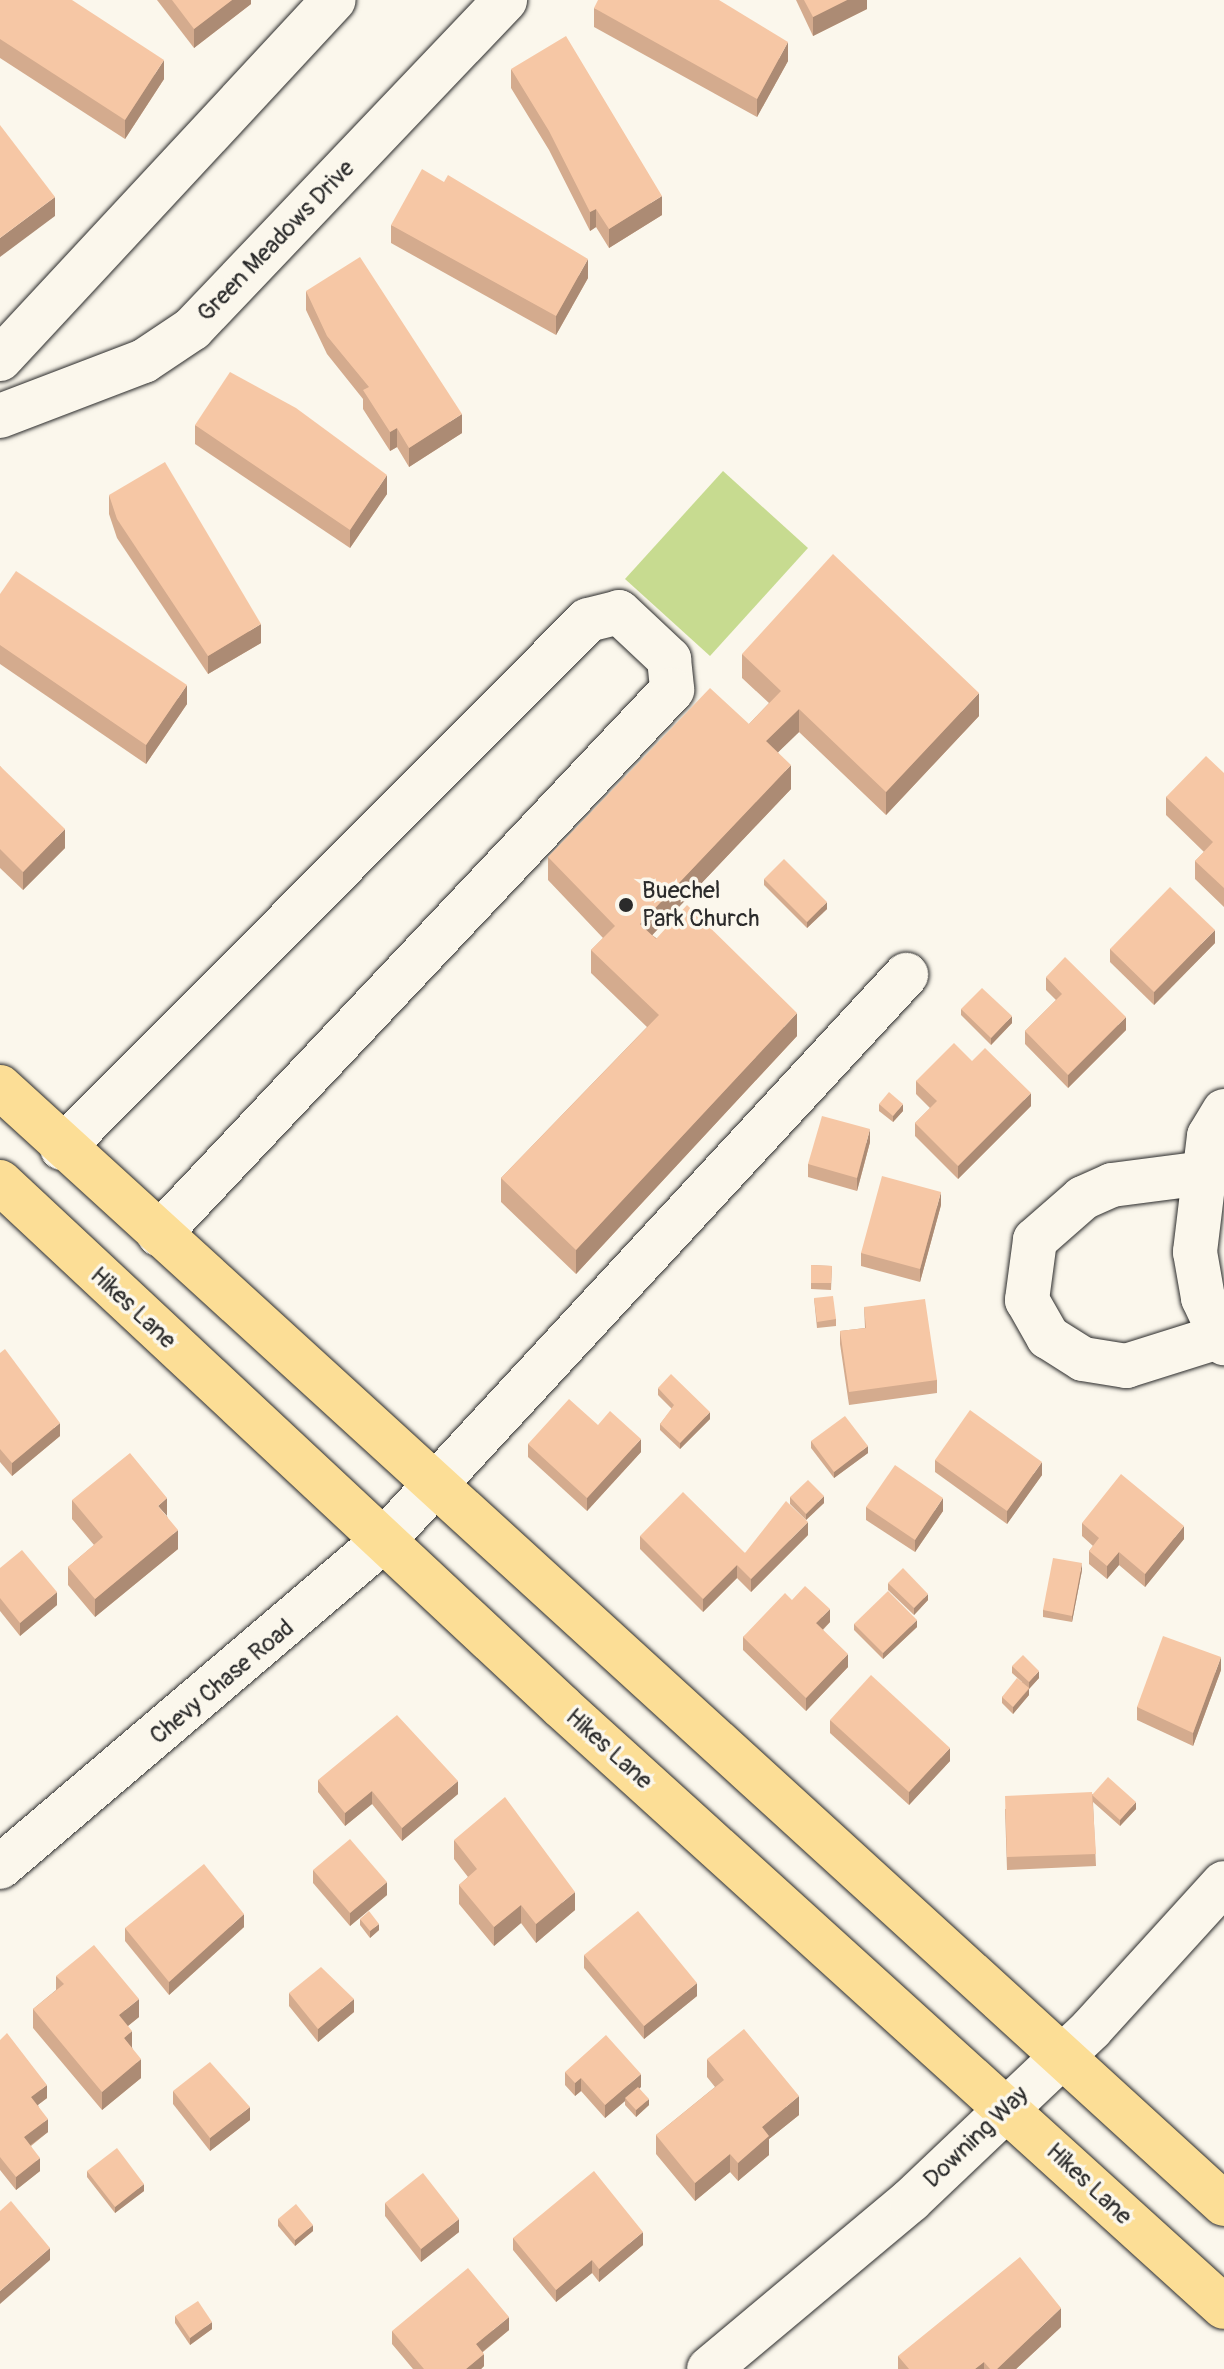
<!DOCTYPE html>
<style>
body{margin:0}
#map{position:relative;width:1224px;height:2369px;overflow:hidden;background:#fbf7ec;font-family:Pangolin,sans-serif}
div>[style]{position:absolute}
.green>*{inset:0;background:#c7db90}
.roads{filter:drop-shadow(0 0 2px #2b2b2b) drop-shadow(0 0 2px #2b2b2b)}
.minor>*{height:44px;margin:-22px;padding:0 22px;transform-origin:22px;border-radius:22px;background:#fbf7ec}
.major>*{height:44px;margin:-22px;padding:0 22px;transform-origin:22px;border-radius:22px;background:#fcde96}
.wall>*{inset:0;background:#d4ab8e}
.shaded-wall>*{inset:0;background:#ac8b74}
.building>*{inset:0;background:#f6c7a5}
.dots>*{width:22px;height:22px;translate:-50% -50%;box-sizing:border-box;border:4px solid #fbf7ec;border-radius:50%}
span{translate:-50% -50%;white-space:nowrap;text-align:center;line-height:1.15;-webkit-text-stroke:7px #fbf7ec;paint-order:stroke}
.street-label{font-size:24px;color:#2b2b2b}
.poi-label{font-size:24px;color:#2b2b2b}
.left{translate:0 -50%;text-align:left}
</style>
<div id="map">
<div class="green">
<div style="clip-path:polygon(723px 471px,808px 548px,710px 656px,625px 579px)"></div>
</div>
<div class="roads">
<div class="minor">
<div style="left:0;top:359px;width:490px;rotate:-47.1deg"></div>
<div style="left:0;top:416px;width:154px;rotate:-20.9deg"></div>
<div style="left:144px;top:361px;width:58px;rotate:-33.7deg"></div>
<div style="left:192px;top:329px;width:454px;rotate:-46.4deg"></div>
<div style="left:1224px;top:1111px;width:29px;rotate:121deg"></div>
<div style="left:1209px;top:1136px;width:117px;rotate:96.9deg"></div>
<div style="left:1195px;top:1252px;width:47px;rotate:80.1deg"></div>
<div style="left:1203px;top:1298px;width:50px;rotate:65deg"></div>
<div style="left:62px;top:1148px;width:745px;rotate:-45.11deg"></div>
<div style="left:588px;top:620px;width:32px;rotate:-14deg"></div>
<div style="left:619px;top:612px;width:69px;rotate:43.2deg"></div>
<div style="left:669px;top:659px;width:31px;rotate:84deg"></div>
<div style="left:672px;top:690px;width:748px;rotate:133.32deg"></div>
<div style="left:1204px;top:1173px;width:93px;rotate:172.6deg"></div>
<div style="left:1112px;top:1185px;width:32px;rotate:156deg"></div>
<div style="left:1083px;top:1198px;width:64px;rotate:138.8deg"></div>
<div style="left:1035px;top:1240px;width:61px;rotate:97.6deg"></div>
<div style="left:1027px;top:1300px;width:43px;rotate:60.4deg"></div>
<div style="left:1048px;top:1337px;width:41px;rotate:32.2deg"></div>
<div style="left:1083px;top:1359px;width:44px;rotate:9.2deg"></div>
<div style="left:1126px;top:1366px;width:100px;rotate:-17.5deg"></div>
<div style="left:0;top:1867px;width:503px;rotate:-40.4deg"></div>
<div style="left:383px;top:1541px;width:771px;rotate:-47.26deg"></div>
<div style="left:709px;top:2369px;width:263px;rotate:-39.9deg"></div>
<div style="left:911px;top:2200px;width:248px;rotate:-43.5deg"></div>
<div style="left:1091px;top:2029px;width:197px;rotate:-47.7deg"></div>
</div>
<div class="major">
<div style="left:0;top:1087px;width:1657px;rotate:42.38deg"></div>
<div style="left:0;top:1182px;width:769px;rotate:43.05deg"></div>
<div style="left:562px;top:1707px;width:893px;rotate:42.19deg"></div>
</div>
</div>
<div class="wall">
<div style="clip-path:polygon(0 0,164px 79px,125px 139px,0 58px)"></div>
<div style="clip-path:polygon(157px 0,251px 0,251px 4px,194px 48px)"></div>
<div style="clip-path:polygon(796px 0,867px 0,867px 9px,813px 36px)"></div>
<div style="clip-path:polygon(594px 8px,788px 61px,757px 117px,594px 27px)"></div>
<div style="clip-path:polygon(511px 69px,662px 215px,609px 248px,596px 227px,590px 231px,549px 150px,511px 88px)"></div>
<div style="clip-path:polygon(391px 225px,588px 278px,556px 335px,391px 243px)"></div>
<div style="clip-path:polygon(306px 291px,462px 433px,409px 467px,397px 447px,390px 451px,363px 409px,363px 399px,327px 354px,306px 310px)"></div>
<div style="clip-path:polygon(195px 425px,387px 494px,350px 548px,195px 444px)"></div>
<div style="clip-path:polygon(109px 495px,261px 643px,208px 674px,117px 538px,109px 514px)"></div>
<div style="clip-path:polygon(0 594px,187px 704px,146px 764px,0 664px)"></div>
<div style="clip-path:polygon(742px 654px,979px 716px,886px 815px,799px 732px,778px 752px,791px 789px,652px 935px,797px 1036px,576px 1274px,501px 1202px,501px 1178px,647px 1027px,591px 973px,591px 950px,603px 938px,548px 880px,548px 857px,749px 724px,769px 703px,742px 678px)"></div>
<div style="clip-path:polygon(0 766px,65px 848px,23px 890px,0 868px)"></div>
<div style="clip-path:polygon(1224px 773px,1224px 907px,1195px 879px,1195px 861px,1204px 852px,1166px 815px,1166px 797px)"></div>
<div style="clip-path:polygon(764px 879px,827px 909px,807px 928px,764px 885px)"></div>
<div style="clip-path:polygon(1215px 943px,1154px 1005px,1110px 962px,1110px 949px)"></div>
<div style="clip-path:polygon(1046px 977px,1126px 1030px,1068px 1088px,1025px 1044px,1025px 1031px,1056px 1000px,1046px 990px)"></div>
<div style="clip-path:polygon(961px 1009px,1012px 1023px,991px 1045px,961px 1015px)"></div>
<div style="clip-path:polygon(972px 1061px,1031px 1106px,958px 1179px,915px 1136px,915px 1123px,930px 1108px,916px 1094px,916px 1081px)"></div>
<div style="clip-path:polygon(879px 1104px,903px 1111px,893px 1122px,879px 1111px)"></div>
<div style="clip-path:polygon(870px 1142px,857px 1191px,808px 1177px,808px 1164px)"></div>
<div style="clip-path:polygon(941px 1205px,920px 1282px,861px 1266px,861px 1253px)"></div>
<div style="clip-path:polygon(811px 1265px,832px 1266px,831px 1290px,811px 1289px)"></div>
<div style="clip-path:polygon(814px 1298px,836px 1319px,836px 1326px,817px 1328px)"></div>
<div style="clip-path:polygon(864px 1307px,937px 1380px,937px 1393px,849px 1405px,840px 1344px,840px 1331px,865px 1328px)"></div>
<div style="clip-path:polygon(0 1353px,60px 1436px,12px 1476px,0 1462px)"></div>
<div style="clip-path:polygon(658px 1388px,710px 1419px,680px 1449px,660px 1430px,660px 1424px,672px 1409px,658px 1395px)"></div>
<div style="clip-path:polygon(598px 1425px,641px 1452px,587px 1511px,528px 1457px,528px 1444px)"></div>
<div style="clip-path:polygon(811px 1441px,868px 1453px,834px 1478px,811px 1448px)"></div>
<div style="clip-path:polygon(935px 1460px,1042px 1475px,1007px 1524px,935px 1472px)"></div>
<div style="clip-path:polygon(790px 1497px,824px 1503px,806px 1520px,790px 1504px)"></div>
<div style="clip-path:polygon(72px 1500px,167px 1516px,178px 1549px,95px 1617px,68px 1585px,68px 1567px,94px 1545px,72px 1519px)"></div>
<div style="clip-path:polygon(866px 1507px,943px 1511px,915px 1552px,866px 1520px)"></div>
<div style="clip-path:polygon(1082px 1523px,1184px 1539px,1145px 1587px,1119px 1565px,1107px 1579px,1089px 1564px,1089px 1551px,1093px 1546px,1082px 1536px)"></div>
<div style="clip-path:polygon(808px 1535px,751px 1592px,737px 1578px,703px 1612px,640px 1549px,640px 1536px,745px 1553px)"></div>
<div style="clip-path:polygon(0 1568px,57px 1605px,20px 1636px,0 1611px)"></div>
<div style="clip-path:polygon(1082px 1570px,1072px 1622px,1043px 1617px,1043px 1610px)"></div>
<div style="clip-path:polygon(888px 1583px,928px 1600px,914px 1615px,888px 1590px)"></div>
<div style="clip-path:polygon(792px 1600px,830px 1622px,823px 1630px,848px 1667px,806px 1711px,743px 1650px,743px 1637px)"></div>
<div style="clip-path:polygon(854px 1624px,917px 1627px,883px 1659px,854px 1630px)"></div>
<div style="clip-path:polygon(1012px 1666px,1039px 1678px,1029px 1689px,1029px 1695px,1013px 1714px,1002px 1703px,1002px 1697px,1022px 1682px,1012px 1673px)"></div>
<div style="clip-path:polygon(1221px 1670px,1193px 1746px,1137px 1720px,1137px 1707px)"></div>
<div style="clip-path:polygon(830px 1720px,950px 1761px,909px 1805px,830px 1733px)"></div>
<div style="clip-path:polygon(318px 1780px,458px 1794px,402px 1841px,372px 1804px,345px 1826px,318px 1792px)"></div>
<div style="clip-path:polygon(1092px 1794px,1136px 1809px,1120px 1826px,1093px 1802px,1096px 1866px,1007px 1870px,1005px 1809px)"></div>
<div style="clip-path:polygon(454px 1840px,575px 1910px,536px 1943px,521px 1923px,494px 1946px,459px 1904px,459px 1885px,468px 1877px,454px 1859px)"></div>
<div style="clip-path:polygon(313px 1870px,387px 1895px,350px 1926px,313px 1883px)"></div>
<div style="clip-path:polygon(360px 1919px,379px 1930px,370px 1938px,360px 1925px)"></div>
<div style="clip-path:polygon(244px 1927px,169px 1995px,125px 1941px,125px 1928px)"></div>
<div style="clip-path:polygon(584px 1955px,697px 1996px,644px 2039px,584px 1968px)"></div>
<div style="clip-path:polygon(56px 1976px,139px 2017px,128px 2026px,132px 2047px,141px 2078px,102px 2110px,33px 2028px,33px 2009px,56px 1990px)"></div>
<div style="clip-path:polygon(289px 1993px,354px 2012px,318px 2042px,289px 2006px)"></div>
<div style="clip-path:polygon(0 2040px,47px 2098px,38px 2105px,48px 2132px,31px 2146px,40px 2171px,16px 2190px,0 2170px)"></div>
<div style="clip-path:polygon(707px 2059px,799px 2115px,769px 2139px,769px 2155px,738px 2181px,730px 2172px,695px 2201px,656px 2154px,656px 2135px,715px 2087px,707px 2077px)"></div>
<div style="clip-path:polygon(565px 2072px,641px 2087px,639px 2088px,649px 2105px,636px 2117px,625px 2105px,625px 2101px,605px 2118px,581px 2091px,575px 2096px,565px 2085px)"></div>
<div style="clip-path:polygon(173px 2091px,250px 2120px,210px 2151px,173px 2104px)"></div>
<div style="clip-path:polygon(87px 2171px,144px 2191px,115px 2213px,87px 2177px)"></div>
<div style="clip-path:polygon(385px 2203px,459px 2232px,421px 2262px,385px 2216px)"></div>
<div style="clip-path:polygon(278px 2219px,313px 2231px,295px 2246px,278px 2226px)"></div>
<div style="clip-path:polygon(513px 2238px,643px 2245px,599px 2282px,592px 2273px,556px 2302px,513px 2250px)"></div>
<div style="clip-path:polygon(175px 2316px,212px 2329px,190px 2345px,175px 2323px)"></div>
<div style="clip-path:polygon(1061px 2327px,1016px 2369px,898px 2369px,898px 2356px)"></div>
<div style="clip-path:polygon(509px 2330px,483px 2352px,484px 2366px,481px 2369px,413px 2369px,392px 2344px,392px 2331px)"></div>
</div>
<div class="shaded-wall">
<div style="clip-path:polygon(232px 0,251px 0,251px 4px,194px 48px,194px 29px)"></div>
<div style="clip-path:polygon(847px 0,867px 0,867px 9px,813px 36px,813px 17px)"></div>
<div style="clip-path:polygon(788px 42px,788px 61px,757px 117px,757px 99px)"></div>
<div style="clip-path:polygon(164px 60px,164px 79px,125px 139px,125px 120px)"></div>
<div style="clip-path:polygon(662px 196px,662px 215px,609px 248px,609px 229px)"></div>
<div style="clip-path:polygon(55px 197px,55px 216px,0 257px,0 238px)"></div>
<div style="clip-path:polygon(596px 209px,596px 227px,590px 231px,590px 212px)"></div>
<div style="clip-path:polygon(588px 259px,588px 278px,556px 335px,556px 316px)"></div>
<div style="clip-path:polygon(462px 414px,462px 433px,409px 467px,409px 448px)"></div>
<div style="clip-path:polygon(397px 428px,397px 447px,390px 451px,390px 432px)"></div>
<div style="clip-path:polygon(387px 475px,387px 494px,350px 548px,350px 530px)"></div>
<div style="clip-path:polygon(261px 624px,261px 643px,208px 674px,208px 656px)"></div>
<div style="clip-path:polygon(187px 685px,187px 704px,146px 764px,146px 745px)"></div>
<div style="clip-path:polygon(979px 693px,979px 716px,886px 815px,886px 792px)"></div>
<div style="clip-path:polygon(799px 709px,799px 732px,766px 764px,766px 741px)"></div>
<div style="clip-path:polygon(791px 765px,791px 789px,640px 948px,640px 924px)"></div>
<div style="clip-path:polygon(65px 829px,65px 848px,23px 890px,23px 872px)"></div>
<div style="clip-path:polygon(827px 902px,827px 909px,807px 928px,807px 922px)"></div>
<div style="clip-path:polygon(1215px 930px,1215px 943px,1154px 1005px,1154px 992px)"></div>
<div style="clip-path:polygon(797px 1013px,797px 1036px,576px 1274px,576px 1250px)"></div>
<div style="clip-path:polygon(1012px 1016px,1012px 1023px,991px 1045px,991px 1038px)"></div>
<div style="clip-path:polygon(1126px 1017px,1126px 1030px,1068px 1088px,1068px 1075px)"></div>
<div style="clip-path:polygon(1031px 1093px,1031px 1106px,958px 1179px,958px 1166px)"></div>
<div style="clip-path:polygon(903px 1104px,903px 1111px,893px 1122px,893px 1116px)"></div>
<div style="clip-path:polygon(870px 1129px,870px 1142px,857px 1191px,857px 1178px)"></div>
<div style="clip-path:polygon(941px 1192px,941px 1205px,920px 1282px,920px 1269px)"></div>
<div style="clip-path:polygon(710px 1412px,710px 1419px,680px 1449px,680px 1443px)"></div>
<div style="clip-path:polygon(60px 1423px,60px 1436px,12px 1476px,12px 1463px)"></div>
<div style="clip-path:polygon(641px 1439px,641px 1452px,587px 1511px,587px 1498px)"></div>
<div style="clip-path:polygon(868px 1446px,868px 1453px,834px 1478px,834px 1472px)"></div>
<div style="clip-path:polygon(1042px 1462px,1042px 1475px,1007px 1524px,1007px 1511px)"></div>
<div style="clip-path:polygon(824px 1496px,824px 1503px,806px 1520px,806px 1514px)"></div>
<div style="clip-path:polygon(167px 1498px,167px 1516px,158px 1506px)"></div>
<div style="clip-path:polygon(943px 1498px,943px 1511px,915px 1552px,915px 1540px)"></div>
<div style="clip-path:polygon(808px 1522px,808px 1535px,751px 1592px,751px 1579px)"></div>
<div style="clip-path:polygon(1184px 1526px,1184px 1539px,1145px 1587px,1145px 1574px)"></div>
<div style="clip-path:polygon(178px 1530px,178px 1549px,95px 1617px,95px 1599px)"></div>
<div style="clip-path:polygon(1119px 1552px,1119px 1565px,1107px 1579px,1107px 1566px)"></div>
<div style="clip-path:polygon(1082px 1563px,1082px 1570px,1072px 1622px,1072px 1616px)"></div>
<div style="clip-path:polygon(737px 1565px,737px 1578px,703px 1612px,703px 1599px)"></div>
<div style="clip-path:polygon(57px 1592px,57px 1605px,20px 1636px,20px 1623px)"></div>
<div style="clip-path:polygon(928px 1594px,928px 1600px,914px 1615px,914px 1608px)"></div>
<div style="clip-path:polygon(830px 1609px,830px 1622px,816px 1636px,816px 1623px)"></div>
<div style="clip-path:polygon(917px 1620px,917px 1627px,883px 1659px,883px 1653px)"></div>
<div style="clip-path:polygon(848px 1654px,848px 1667px,806px 1711px,806px 1698px)"></div>
<div style="clip-path:polygon(1221px 1657px,1221px 1670px,1193px 1746px,1193px 1733px)"></div>
<div style="clip-path:polygon(1039px 1671px,1039px 1678px,1029px 1689px,1029px 1695px,1013px 1714px,1013px 1707px,1029px 1689px,1029px 1682px)"></div>
<div style="clip-path:polygon(950px 1748px,950px 1761px,909px 1805px,909px 1792px)"></div>
<div style="clip-path:polygon(458px 1781px,458px 1794px,402px 1841px,402px 1828px)"></div>
<div style="clip-path:polygon(372px 1791px,372px 1804px,345px 1826px,345px 1813px)"></div>
<div style="clip-path:polygon(1136px 1802px,1136px 1809px,1120px 1826px,1120px 1820px)"></div>
<div style="clip-path:polygon(387px 1882px,387px 1895px,350px 1926px,350px 1913px)"></div>
<div style="clip-path:polygon(575px 1892px,575px 1910px,536px 1943px,536px 1924px)"></div>
<div style="clip-path:polygon(521px 1905px,521px 1923px,494px 1946px,494px 1927px)"></div>
<div style="clip-path:polygon(244px 1914px,244px 1927px,169px 1995px,169px 1982px)"></div>
<div style="clip-path:polygon(379px 1924px,379px 1930px,370px 1938px,370px 1931px)"></div>
<div style="clip-path:polygon(697px 1983px,697px 1996px,644px 2039px,644px 2026px)"></div>
<div style="clip-path:polygon(139px 1999px,139px 2017px,119px 2033px,119px 2015px)"></div>
<div style="clip-path:polygon(354px 1999px,354px 2012px,318px 2042px,318px 2029px)"></div>
<div style="clip-path:polygon(132px 2031px,132px 2049px,124px 2038px)"></div>
<div style="clip-path:polygon(141px 2059px,141px 2078px,102px 2110px,102px 2092px)"></div>
<div style="clip-path:polygon(641px 2074px,641px 2087px,626px 2100px,625px 2098px,625px 2101px,605px 2118px,605px 2105px)"></div>
<div style="clip-path:polygon(581px 2078px,581px 2091px,575px 2096px,575px 2083px)"></div>
<div style="clip-path:polygon(47px 2085px,47px 2098px,31px 2110px,31px 2097px)"></div>
<div style="clip-path:polygon(799px 2096px,799px 2115px,769px 2139px,769px 2155px,738px 2181px,738px 2163px,762px 2127px)"></div>
<div style="clip-path:polygon(649px 2099px,649px 2105px,636px 2117px,636px 2110px)"></div>
<div style="clip-path:polygon(250px 2107px,250px 2120px,210px 2151px,210px 2138px)"></div>
<div style="clip-path:polygon(48px 2119px,48px 2132px,24px 2150px,24px 2137px)"></div>
<div style="clip-path:polygon(730px 2154px,730px 2172px,695px 2201px,695px 2183px)"></div>
<div style="clip-path:polygon(40px 2158px,40px 2171px,16px 2190px,16px 2177px)"></div>
<div style="clip-path:polygon(144px 2184px,144px 2191px,115px 2213px,115px 2207px)"></div>
<div style="clip-path:polygon(459px 2219px,459px 2232px,421px 2262px,421px 2249px)"></div>
<div style="clip-path:polygon(313px 2225px,313px 2231px,295px 2246px,295px 2240px)"></div>
<div style="clip-path:polygon(643px 2232px,643px 2245px,599px 2282px,599px 2269px)"></div>
<div style="clip-path:polygon(50px 2248px,50px 2260px,0 2304px,0 2291px)"></div>
<div style="clip-path:polygon(592px 2260px,592px 2273px,556px 2302px,556px 2290px)"></div>
<div style="clip-path:polygon(1061px 2308px,1061px 2327px,1016px 2369px,997px 2369px)"></div>
<div style="clip-path:polygon(509px 2317px,509px 2330px,476px 2357px,476px 2344px)"></div>
<div style="clip-path:polygon(212px 2322px,212px 2329px,190px 2345px,190px 2338px)"></div>
<div style="clip-path:polygon(484px 2354px,484px 2366px,481px 2369px,466px 2369px)"></div>
<div style="clip-path:polygon(984px 2362px,984px 2369px,975px 2369px)"></div>
</div>
<div class="building">
<div style="clip-path:polygon(0 0,72px 0,164px 60px,125px 120px,0 39px)"></div>
<div style="clip-path:polygon(172px 0,232px 0,194px 29px)"></div>
<div style="clip-path:polygon(598px 0,719px 0,788px 42px,757px 99px,594px 8px)"></div>
<div style="clip-path:polygon(804px 0,847px 0,813px 17px)"></div>
<div style="clip-path:polygon(566px 36px,662px 196px,609px 229px,596px 209px,590px 212px,549px 131px,511px 69px)"></div>
<div style="clip-path:polygon(0 125px,55px 197px,0 238px)"></div>
<div style="clip-path:polygon(422px 169px,444px 182px,448px 175px,588px 259px,556px 316px,391px 225px)"></div>
<div style="clip-path:polygon(360px 257px,462px 414px,409px 448px,397px 428px,390px 432px,363px 390px,369px 387px,327px 336px,306px 291px)"></div>
<div style="clip-path:polygon(230px 372px,296px 408px,387px 475px,350px 530px,195px 425px)"></div>
<div style="clip-path:polygon(165px 462px,261px 624px,208px 656px,117px 519px,109px 495px)"></div>
<div style="clip-path:polygon(833px 554px,979px 693px,886px 792px,799px 709px,766px 741px,791px 765px,640px 924px,656px 939px,687px 905px,797px 1013px,576px 1250px,501px 1178px,659px 1015px,591px 950px,615px 926px,548px 857px,710px 688px,749px 724px,781px 691px,742px 654px)"></div>
<div style="clip-path:polygon(16px 571px,187px 685px,146px 745px,0 645px,0 594px)"></div>
<div style="clip-path:polygon(1206px 756px,1224px 773px,1224px 888px,1195px 861px,1213px 842px,1166px 797px)"></div>
<div style="clip-path:polygon(0 766px,65px 829px,23px 872px,0 849px)"></div>
<div style="clip-path:polygon(784px 859px,827px 902px,807px 922px,764px 879px)"></div>
<div style="clip-path:polygon(1170px 887px,1215px 930px,1154px 992px,1110px 949px)"></div>
<div style="clip-path:polygon(1065px 957px,1126px 1017px,1068px 1075px,1025px 1031px,1062px 994px,1046px 977px)"></div>
<div style="clip-path:polygon(982px 988px,1012px 1016px,991px 1038px,961px 1009px)"></div>
<div style="clip-path:polygon(954px 1043px,972px 1061px,985px 1048px,1031px 1093px,958px 1166px,915px 1123px,937px 1101px,916px 1081px)"></div>
<div style="clip-path:polygon(889px 1092px,903px 1104px,893px 1116px,879px 1104px)"></div>
<div style="clip-path:polygon(822px 1116px,870px 1129px,857px 1178px,808px 1164px)"></div>
<div style="clip-path:polygon(882px 1176px,941px 1192px,920px 1269px,861px 1253px)"></div>
<div style="clip-path:polygon(811px 1265px,832px 1266px,831px 1283px,811px 1283px)"></div>
<div style="clip-path:polygon(833px 1296px,836px 1319px,817px 1322px,814px 1298px)"></div>
<div style="clip-path:polygon(925px 1299px,937px 1380px,849px 1392px,840px 1331px,866px 1328px,864px 1307px)"></div>
<div style="clip-path:polygon(5px 1349px,60px 1423px,12px 1463px,0 1449px,0 1353px)"></div>
<div style="clip-path:polygon(671px 1374px,710px 1412px,680px 1443px,660px 1424px,674px 1405px,658px 1388px)"></div>
<div style="clip-path:polygon(569px 1399px,598px 1425px,610px 1411px,641px 1439px,587px 1498px,528px 1444px)"></div>
<div style="clip-path:polygon(970px 1410px,1042px 1462px,1007px 1511px,935px 1460px)"></div>
<div style="clip-path:polygon(845px 1416px,868px 1446px,834px 1472px,811px 1441px)"></div>
<div style="clip-path:polygon(130px 1453px,167px 1498px,158px 1506px,178px 1530px,95px 1599px,68px 1567px,103px 1537px,72px 1500px)"></div>
<div style="clip-path:polygon(895px 1465px,943px 1498px,915px 1540px,866px 1507px)"></div>
<div style="clip-path:polygon(1121px 1474px,1184px 1526px,1145px 1574px,1119px 1552px,1107px 1566px,1089px 1551px,1099px 1538px,1082px 1523px)"></div>
<div style="clip-path:polygon(808px 1480px,824px 1496px,806px 1514px,790px 1497px)"></div>
<div style="clip-path:polygon(683px 1492px,745px 1553px,786px 1501px,808px 1522px,751px 1579px,737px 1565px,703px 1599px,640px 1536px)"></div>
<div style="clip-path:polygon(22px 1550px,57px 1592px,20px 1623px,0 1598px,0 1568px)"></div>
<div style="clip-path:polygon(1053px 1558px,1082px 1563px,1072px 1616px,1043px 1610px)"></div>
<div style="clip-path:polygon(903px 1568px,928px 1594px,914px 1608px,888px 1583px)"></div>
<div style="clip-path:polygon(805px 1586px,830px 1609px,816px 1623px,848px 1654px,806px 1698px,743px 1637px,785px 1593px,792px 1600px)"></div>
<div style="clip-path:polygon(888px 1591px,917px 1620px,883px 1653px,854px 1624px)"></div>
<div style="clip-path:polygon(1163px 1636px,1221px 1657px,1193px 1733px,1137px 1707px)"></div>
<div style="clip-path:polygon(1023px 1655px,1039px 1671px,1029px 1682px,1012px 1666px)"></div>
<div style="clip-path:polygon(871px 1675px,950px 1748px,909px 1792px,830px 1720px)"></div>
<div style="clip-path:polygon(1017px 1678px,1029px 1688px,1013px 1707px,1002px 1697px)"></div>
<div style="clip-path:polygon(397px 1715px,458px 1781px,402px 1828px,372px 1791px,345px 1813px,318px 1780px)"></div>
<div style="clip-path:polygon(1108px 1777px,1136px 1802px,1120px 1820px,1092px 1795px)"></div>
<div style="clip-path:polygon(1092px 1792px,1096px 1854px,1007px 1857px,1005px 1796px)"></div>
<div style="clip-path:polygon(505px 1797px,575px 1892px,536px 1924px,521px 1905px,494px 1927px,459px 1885px,477px 1869px,454px 1840px)"></div>
<div style="clip-path:polygon(350px 1839px,387px 1882px,350px 1913px,313px 1870px)"></div>
<div style="clip-path:polygon(204px 1864px,244px 1914px,169px 1982px,125px 1928px)"></div>
<div style="clip-path:polygon(369px 1911px,379px 1924px,370px 1931px,360px 1919px)"></div>
<div style="clip-path:polygon(638px 1911px,697px 1983px,644px 2026px,584px 1955px)"></div>
<div style="clip-path:polygon(94px 1945px,139px 1999px,119px 2015px,132px 2031px,124px 2038px,141px 2059px,102px 2092px,33px 2009px,64px 1984px,56px 1976px)"></div>
<div style="clip-path:polygon(321px 1967px,354px 1999px,318px 2029px,289px 1993px)"></div>
<div style="clip-path:polygon(744px 2029px,799px 2096px,762px 2127px,769px 2136px,738px 2163px,730px 2154px,695px 2183px,656px 2135px,724px 2080px,707px 2059px)"></div>
<div style="clip-path:polygon(7px 2033px,47px 2085px,31px 2097px,48px 2119px,24px 2137px,40px 2158px,16px 2177px,0 2157px,0 2040px)"></div>
<div style="clip-path:polygon(606px 2035px,641px 2074px,605px 2105px,581px 2078px,575px 2083px,565px 2072px)"></div>
<div style="clip-path:polygon(210px 2062px,250px 2107px,210px 2138px,173px 2091px)"></div>
<div style="clip-path:polygon(638px 2087px,649px 2099px,636px 2110px,625px 2098px)"></div>
<div style="clip-path:polygon(117px 2148px,144px 2184px,115px 2207px,87px 2171px)"></div>
<div style="clip-path:polygon(594px 2171px,643px 2232px,599px 2269px,592px 2260px,556px 2290px,513px 2238px)"></div>
<div style="clip-path:polygon(423px 2173px,459px 2219px,421px 2249px,385px 2203px)"></div>
<div style="clip-path:polygon(11px 2201px,50px 2248px,0 2291px,0 2211px)"></div>
<div style="clip-path:polygon(296px 2204px,313px 2225px,295px 2240px,278px 2219px)"></div>
<div style="clip-path:polygon(1020px 2257px,1061px 2308px,997px 2369px,990px 2369px,984px 2362px,975px 2369px,909px 2369px,898px 2356px)"></div>
<div style="clip-path:polygon(468px 2268px,509px 2317px,476px 2344px,484px 2354px,466px 2369px,424px 2369px,392px 2331px)"></div>
<div style="clip-path:polygon(198px 2301px,212px 2322px,190px 2338px,175px 2316px)"></div>
</div>
<div class="dots">
<div style="left:626px;top:905px;background:#2b2b2b"></div>
</div>
<div class="street-label">
<span style="left:276px;top:241px;rotate:-46deg">Green Meadows Drive</span>
<span style="left:133px;top:1308px;rotate:43deg">Hikes Lane</span>
<span style="left:222px;top:1682px;rotate:-40deg">Chevy Chase Road</span>
<span style="left:609px;top:1749px;rotate:42deg">Hikes Lane</span>
<span style="left:976px;top:2137px;rotate:-44deg">Downing Way</span>
<span style="left:1089px;top:2184px;rotate:43deg">Hikes Lane</span>
</div>
<div class="poi-label">
<span class="left" style="left:642px;top:905px">Buechel<br>Park Church</span>
</div>
</div>
